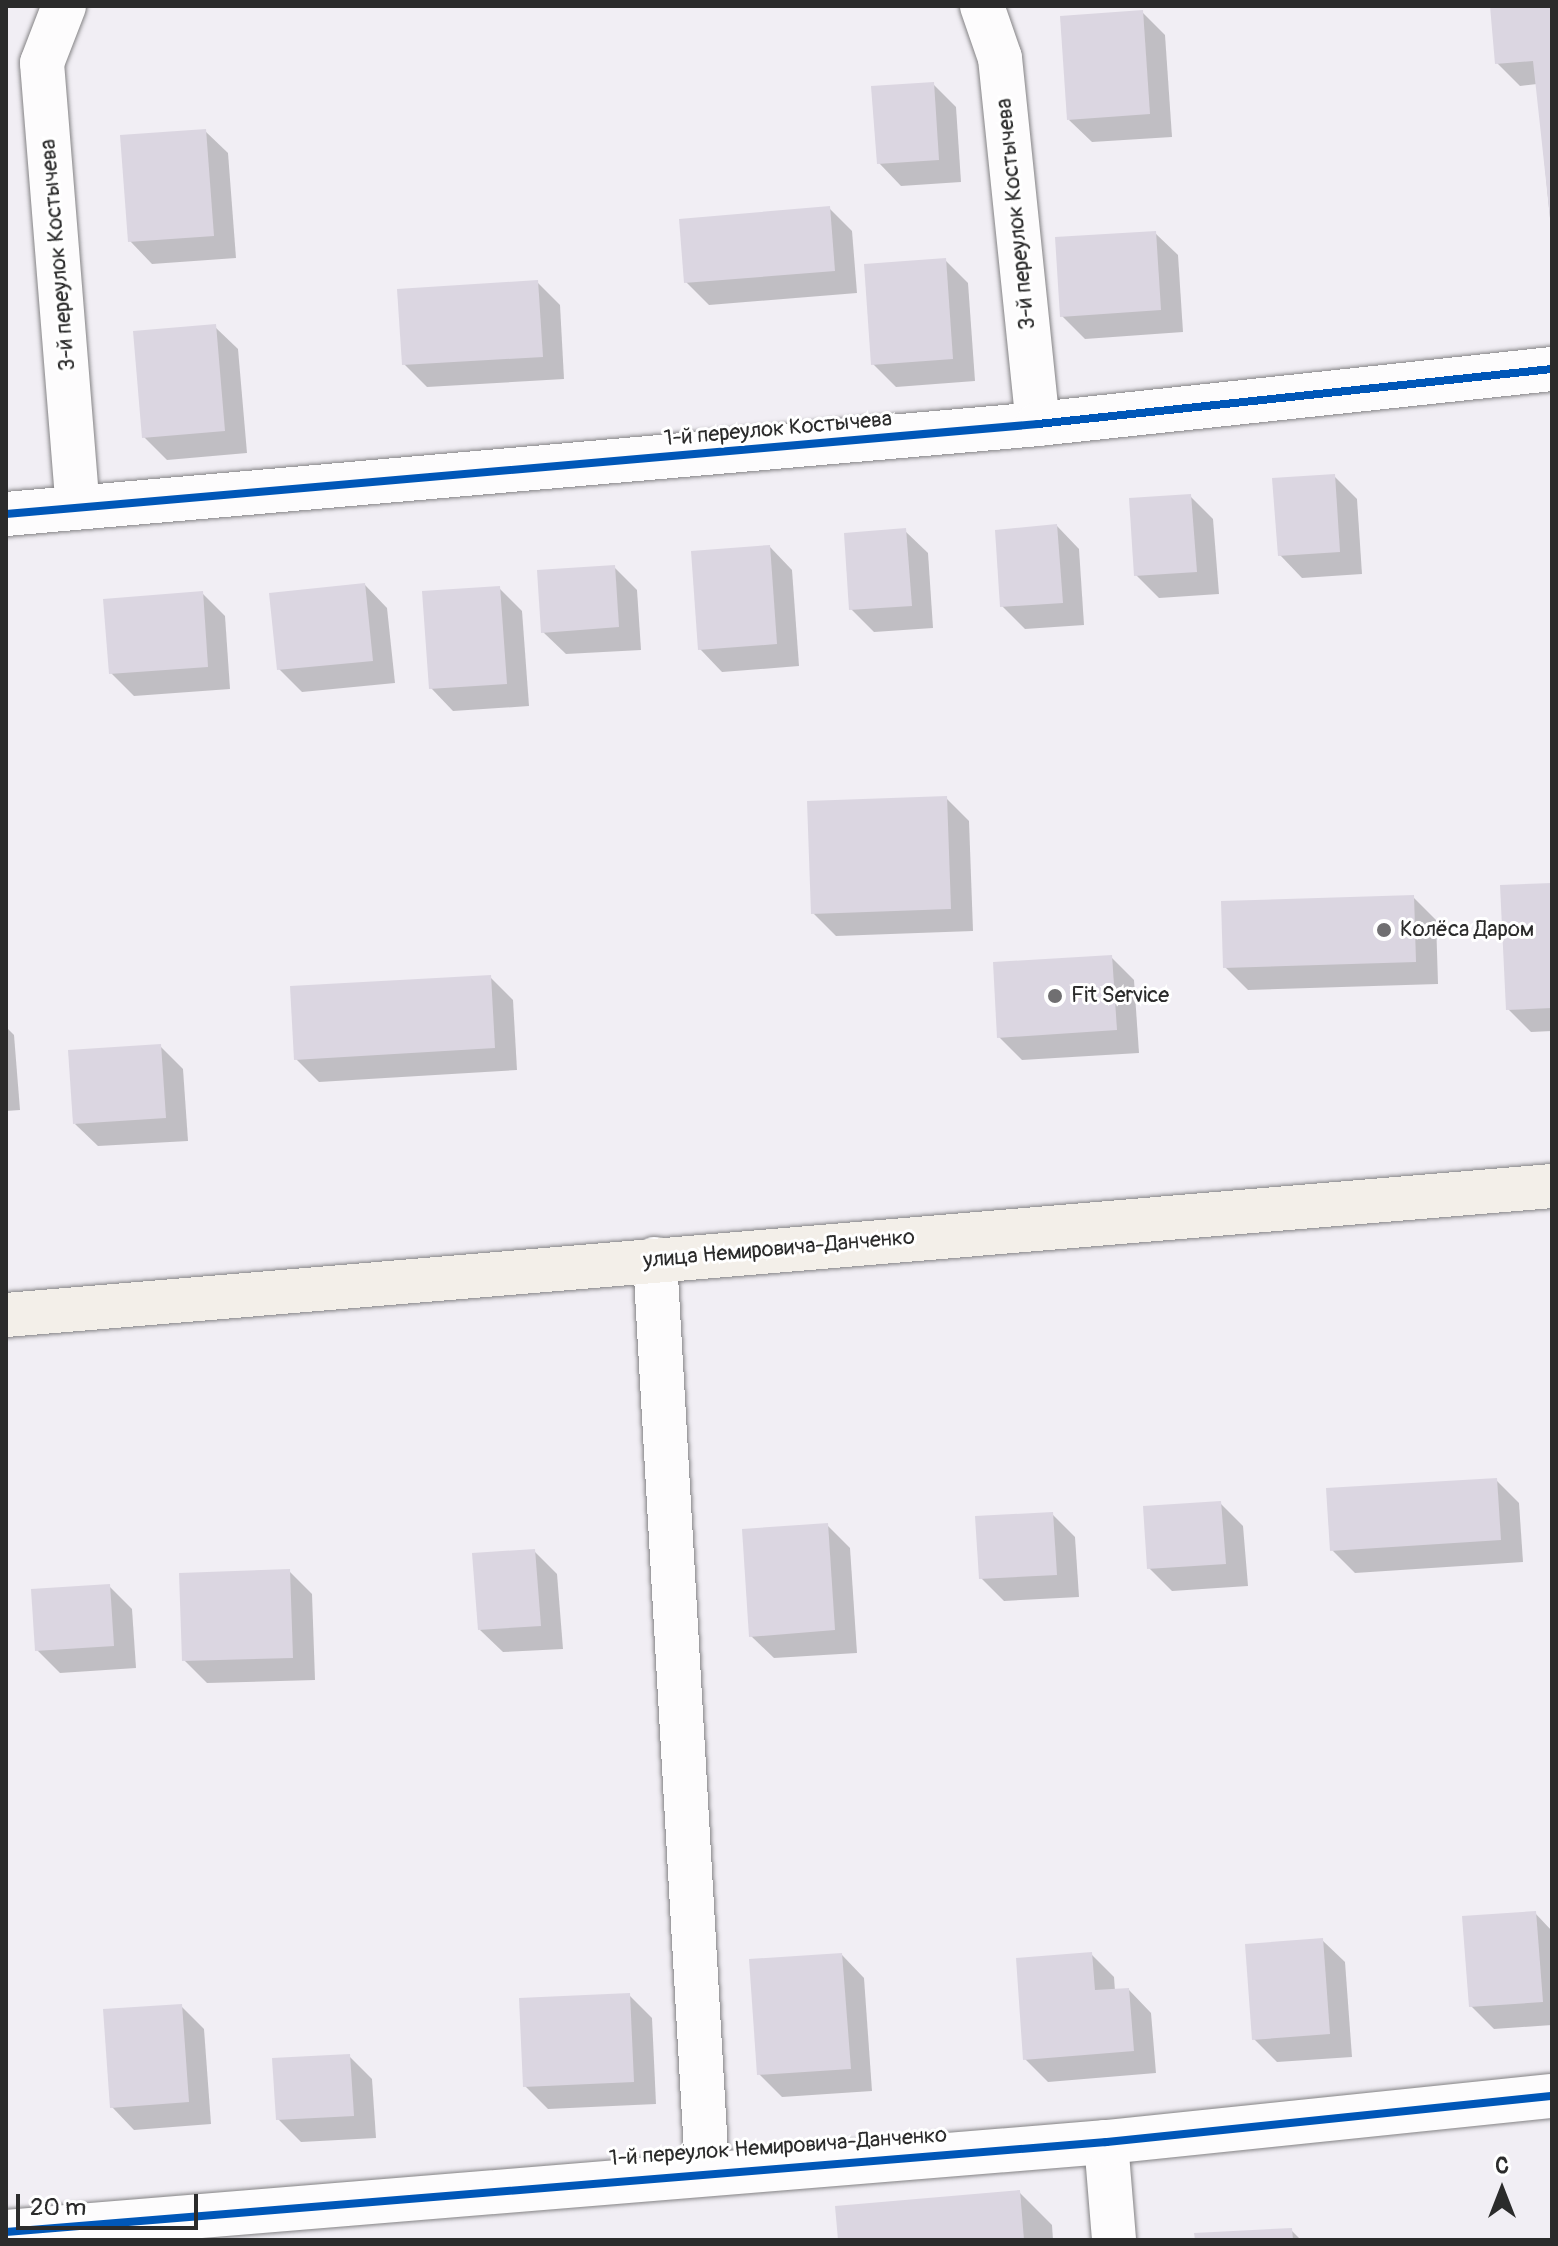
<!DOCTYPE html>
<meta charset="utf-8">
<style>
body{margin:0}
#map{position:relative;width:1558px;height:2246px;overflow:hidden;background:#f1eef4;font-family:Pangolin,sans-serif}
div>[style]{position:absolute}
.shadow>*{inset:0;background:#0003}
.building>*{inset:0;background:#dbd6e1}
.roads{filter:drop-shadow(0 0 2px #848385) drop-shadow(0 0 2px #848385)}
.street>*{height:44px;margin:-22px;padding:0 22px;transform-origin:22px;border-radius:22px;background:#fdfcfd}
.primary>*{height:44px;margin:-22px;padding:0 22px;transform-origin:22px;border-radius:22px;background:#f3efe9}
.cycleway>*{height:8px;margin:-4px;padding:0 4px;transform-origin:4px;border-radius:4px;background:#0057b8}
.dots>*{width:22px;height:22px;translate:-50% -50%;box-sizing:border-box;border:4px solid #fff;border-radius:50%}
span{translate:-50% -50%;white-space:nowrap;text-align:center;line-height:1.15;-webkit-text-stroke:6px #fff;paint-order:stroke}
.street-label{font-size:22px;color:#2b2b2b}
.poi-label{font-size:22px;color:#2b2b2b}
.left{translate:0 -50%;text-align:left}
.frame{position:absolute;inset:0;border:8px solid #2b2b2b;pointer-events:none}
.north{position:absolute;left:1462px;top:2150px;width:80px;height:80px;-webkit-text-stroke:6px #fff;paint-order:stroke;rotate:0deg;font-size:22px;font-weight:700;line-height:32px;text-align:center;color:#2b2b2b}
.north::after{content:'';display:block;margin:auto;width:28px;height:36px;background:#2b2b2b;clip-path:polygon(50% 0,100% 100%,50% 72%,0 100%)}
.scale{position:absolute;left:16px;top:2194px;width:182px;height:36px;box-sizing:border-box;border:4px solid #2b2b2b;border-top:0;padding-left:10px;font-size:24px;line-height:28px;white-space:nowrap;color:#2b2b2b;-webkit-text-stroke:6px #fff;paint-order:stroke}
</style>
<div id="map">
<div class="shadow">
<div style="clip-path:polygon(1492px 6px,1552px 6px,1552px 239px,1537px 84px,1520px 86px,1497px 63px)"></div>
<div style="clip-path:polygon(1142px 12px,1165px 35px,1172px 137px,1092px 142px,1069px 120px)"></div>
<div style="clip-path:polygon(933px 84px,956px 107px,961px 182px,901px 186px,879px 163px)"></div>
<div style="clip-path:polygon(205px 131px,228px 153px,236px 258px,152px 264px,130px 241px)"></div>
<div style="clip-path:polygon(829px 208px,852px 231px,857px 293px,709px 305px,686px 282px)"></div>
<div style="clip-path:polygon(1155px 233px,1178px 255px,1183px 332px,1085px 339px,1062px 316px)"></div>
<div style="clip-path:polygon(945px 260px,968px 283px,975px 381px,896px 387px,873px 364px)"></div>
<div style="clip-path:polygon(537px 282px,560px 305px,564px 379px,427px 387px,404px 364px)"></div>
<div style="clip-path:polygon(215px 327px,238px 349px,247px 453px,167px 460px,144px 437px)"></div>
<div style="clip-path:polygon(1550px 442px,1552px 442px,1552px 519px)"></div>
<div style="clip-path:polygon(1334px 476px,1357px 499px,1362px 574px,1302px 578px,1280px 555px)"></div>
<div style="clip-path:polygon(1190px 496px,1213px 519px,1219px 594px,1159px 598px,1136px 575px)"></div>
<div style="clip-path:polygon(1057px 526px,1079px 549px,1084px 625px,1025px 629px,1002px 606px)"></div>
<div style="clip-path:polygon(905px 531px,928px 553px,933px 628px,874px 632px,851px 609px)"></div>
<div style="clip-path:polygon(770px 547px,792px 570px,799px 666px,722px 672px,700px 649px)"></div>
<div style="clip-path:polygon(614px 567px,637px 590px,641px 650px,566px 654px,543px 632px)"></div>
<div style="clip-path:polygon(365px 585px,387px 608px,395px 683px,302px 692px,279px 669px)"></div>
<div style="clip-path:polygon(499px 588px,522px 611px,529px 706px,453px 711px,431px 688px)"></div>
<div style="clip-path:polygon(202px 593px,225px 616px,230px 689px,134px 696px,111px 673px)"></div>
<div style="clip-path:polygon(946px 798px,969px 821px,973px 931px,836px 936px,813px 913px)"></div>
<div style="clip-path:polygon(1552px 885px,1552px 1031px,1531px 1032px,1508px 1009px)"></div>
<div style="clip-path:polygon(1413px 897px,1436px 920px,1438px 984px,1248px 990px,1225px 967px)"></div>
<div style="clip-path:polygon(1111px 957px,1134px 980px,1139px 1053px,1022px 1060px,999px 1037px)"></div>
<div style="clip-path:polygon(490px 977px,513px 1000px,517px 1070px,319px 1082px,296px 1059px)"></div>
<div style="clip-path:polygon(6px 1027px,14px 1035px,20px 1110px,6px 1111px)"></div>
<div style="clip-path:polygon(160px 1046px,183px 1069px,188px 1141px,98px 1146px,75px 1124px)"></div>
<div style="clip-path:polygon(1496px 1480px,1519px 1503px,1523px 1562px,1355px 1573px,1332px 1550px)"></div>
<div style="clip-path:polygon(1220px 1503px,1243px 1526px,1248px 1586px,1172px 1591px,1149px 1568px)"></div>
<div style="clip-path:polygon(1052px 1514px,1075px 1537px,1079px 1597px,1004px 1601px,981px 1578px)"></div>
<div style="clip-path:polygon(827px 1525px,850px 1548px,857px 1653px,774px 1658px,751px 1636px)"></div>
<div style="clip-path:polygon(534px 1551px,557px 1574px,563px 1649px,503px 1652px,480px 1630px)"></div>
<div style="clip-path:polygon(289px 1571px,312px 1594px,315px 1680px,207px 1683px,184px 1660px)"></div>
<div style="clip-path:polygon(109px 1586px,132px 1609px,136px 1668px,60px 1673px,37px 1650px)"></div>
<div style="clip-path:polygon(1535px 1913px,1552px 1931px,1552px 2025px,1494px 2029px,1471px 2006px)"></div>
<div style="clip-path:polygon(1322px 1940px,1345px 1962px,1352px 2057px,1277px 2062px,1254px 2039px)"></div>
<div style="clip-path:polygon(1091px 1954px,1114px 1977px,1115px 1991px,1129px 1990px,1151px 2013px,1156px 2073px,1048px 2082px,1025px 2059px)"></div>
<div style="clip-path:polygon(842px 1955px,864px 1978px,872px 2091px,782px 2097px,759px 2074px)"></div>
<div style="clip-path:polygon(629px 1995px,652px 2018px,656px 2104px,548px 2109px,525px 2086px)"></div>
<div style="clip-path:polygon(181px 2006px,204px 2029px,211px 2124px,134px 2130px,112px 2107px)"></div>
<div style="clip-path:polygon(349px 2056px,372px 2079px,376px 2138px,301px 2142px,278px 2119px)"></div>
<div style="clip-path:polygon(1019px 2192px,1052px 2225px,1053px 2240px,840px 2240px)"></div>
<div style="clip-path:polygon(1291px 2230px,1301px 2240px,1197px 2240px)"></div>
</div>
<div class="building">
<div style="clip-path:polygon(1490px 6px,1552px 6px,1552px 236px,1533px 61px,1495px 64px)"></div>
<div style="clip-path:polygon(1143px 10px,1150px 114px,1067px 120px,1060px 16px)"></div>
<div style="clip-path:polygon(934px 82px,939px 160px,877px 164px,871px 86px)"></div>
<div style="clip-path:polygon(206px 129px,214px 236px,128px 242px,120px 135px)"></div>
<div style="clip-path:polygon(830px 206px,835px 271px,684px 283px,679px 219px)"></div>
<div style="clip-path:polygon(1156px 231px,1161px 310px,1060px 317px,1055px 237px)"></div>
<div style="clip-path:polygon(946px 258px,953px 359px,871px 365px,864px 264px)"></div>
<div style="clip-path:polygon(538px 280px,543px 357px,402px 365px,397px 289px)"></div>
<div style="clip-path:polygon(216px 324px,225px 431px,142px 438px,133px 331px)"></div>
<div style="clip-path:polygon(1335px 474px,1340px 552px,1278px 556px,1272px 478px)"></div>
<div style="clip-path:polygon(1191px 494px,1197px 572px,1134px 576px,1129px 498px)"></div>
<div style="clip-path:polygon(1057px 524px,1063px 603px,1000px 607px,995px 530px)"></div>
<div style="clip-path:polygon(906px 528px,912px 606px,849px 610px,844px 533px)"></div>
<div style="clip-path:polygon(770px 545px,777px 644px,698px 650px,691px 551px)"></div>
<div style="clip-path:polygon(615px 565px,619px 627px,541px 633px,537px 570px)"></div>
<div style="clip-path:polygon(365px 583px,373px 661px,277px 670px,269px 593px)"></div>
<div style="clip-path:polygon(500px 586px,507px 684px,429px 689px,422px 591px)"></div>
<div style="clip-path:polygon(203px 591px,208px 667px,109px 674px,103px 599px)"></div>
<div style="clip-path:polygon(947px 796px,951px 909px,811px 914px,807px 801px)"></div>
<div style="clip-path:polygon(1552px 883px,1552px 1008px,1506px 1010px,1500px 885px)"></div>
<div style="clip-path:polygon(1414px 895px,1416px 962px,1223px 968px,1221px 901px)"></div>
<div style="clip-path:polygon(1112px 955px,1117px 1030px,997px 1038px,993px 962px)"></div>
<div style="clip-path:polygon(491px 975px,495px 1048px,294px 1060px,290px 986px)"></div>
<div style="clip-path:polygon(161px 1044px,166px 1118px,73px 1124px,68px 1050px)"></div>
<div style="clip-path:polygon(1497px 1478px,1501px 1540px,1330px 1551px,1326px 1488px)"></div>
<div style="clip-path:polygon(1221px 1501px,1226px 1564px,1147px 1569px,1143px 1506px)"></div>
<div style="clip-path:polygon(1053px 1512px,1057px 1575px,979px 1579px,975px 1516px)"></div>
<div style="clip-path:polygon(828px 1523px,835px 1630px,749px 1637px,742px 1529px)"></div>
<div style="clip-path:polygon(535px 1549px,541px 1626px,478px 1630px,472px 1553px)"></div>
<div style="clip-path:polygon(290px 1569px,293px 1658px,182px 1661px,179px 1573px)"></div>
<div style="clip-path:polygon(110px 1584px,114px 1646px,35px 1651px,31px 1589px)"></div>
<div style="clip-path:polygon(1536px 1911px,1543px 2002px,1469px 2007px,1462px 1916px)"></div>
<div style="clip-path:polygon(1323px 1938px,1330px 2034px,1252px 2040px,1245px 1944px)"></div>
<div style="clip-path:polygon(1092px 1952px,1095px 1990px,1129px 1988px,1134px 2051px,1023px 2060px,1016px 1958px)"></div>
<div style="clip-path:polygon(842px 1953px,851px 2069px,757px 2075px,749px 1959px)"></div>
<div style="clip-path:polygon(630px 1993px,634px 2082px,523px 2087px,519px 1998px)"></div>
<div style="clip-path:polygon(182px 2004px,189px 2102px,110px 2108px,103px 2009px)"></div>
<div style="clip-path:polygon(350px 2054px,354px 2116px,276px 2120px,272px 2058px)"></div>
<div style="clip-path:polygon(1020px 2190px,1024px 2240px,838px 2240px,835px 2206px)"></div>
<div style="clip-path:polygon(1292px 2228px,1293px 2240px,1195px 2240px,1194px 2233px)"></div>
</div>
<div class="roads">
<div class="street">
<div style="left:64px;top:6px;width:61px;rotate:111.1deg"></div>
<div style="left:42px;top:63px;width:446px;rotate:85.4deg"></div>
<div style="left:982px;top:6px;width:55px;rotate:70.9deg"></div>
<div style="left:1000px;top:58px;width:368px;rotate:84.1deg"></div>
<div style="left:6px;top:514px;width:1036px;rotate:-4.98deg"></div>
<div style="left:1038px;top:424px;width:517px;rotate:-6.11deg"></div>
<div style="left:655px;top:1259px;width:911px;rotate:86.73deg"></div>
<div style="left:1106px;top:2142px;width:98px;rotate:85.3deg"></div>
<div style="left:6px;top:2232px;width:1104px;rotate:-4.68deg"></div>
<div style="left:1106px;top:2142px;width:448px;rotate:-5.9deg"></div>
</div>
<div class="primary">
<div style="left:6px;top:1315px;width:1551px;rotate:-4.77deg"></div>
</div>
</div>
<div class="cycleway">
<div style="left:6px;top:514px;width:1036px;rotate:-4.98deg"></div>
<div style="left:1038px;top:424px;width:517px;rotate:-6.11deg"></div>
<div style="left:6px;top:2232px;width:1104px;rotate:-4.68deg"></div>
<div style="left:1106px;top:2142px;width:448px;rotate:-5.9deg"></div>
</div>
<div class="dots">
<div style="left:1384px;top:930px;background:#706f71"></div>
<div style="left:1055px;top:996px;background:#706f71"></div>
</div>
<div class="street-label">
<span style="left:1016px;top:214px;rotate:-96deg">3-й переулок Костычева</span>
<span style="left:58px;top:255px;rotate:-95deg">3-й переулок Костычева</span>
<span style="left:778px;top:429px;rotate:-5deg">1-й переулок Костычева</span>
<span style="left:779px;top:1249px;rotate:-5deg">улица Немировича-Данченко</span>
<span style="left:778px;top:2147px;rotate:-4deg">1-й переулок Немировича-Данченко</span>
</div>
<div class="poi-label">
<span class="left" style="left:1400px;top:930px">Колёса Даром</span>
<span class="left" style="left:1071px;top:996px">Fit Service</span>
</div>
<div class="frame"></div>
<div class="north">С</div>
<div class="scale">20 m</div>
</div>
